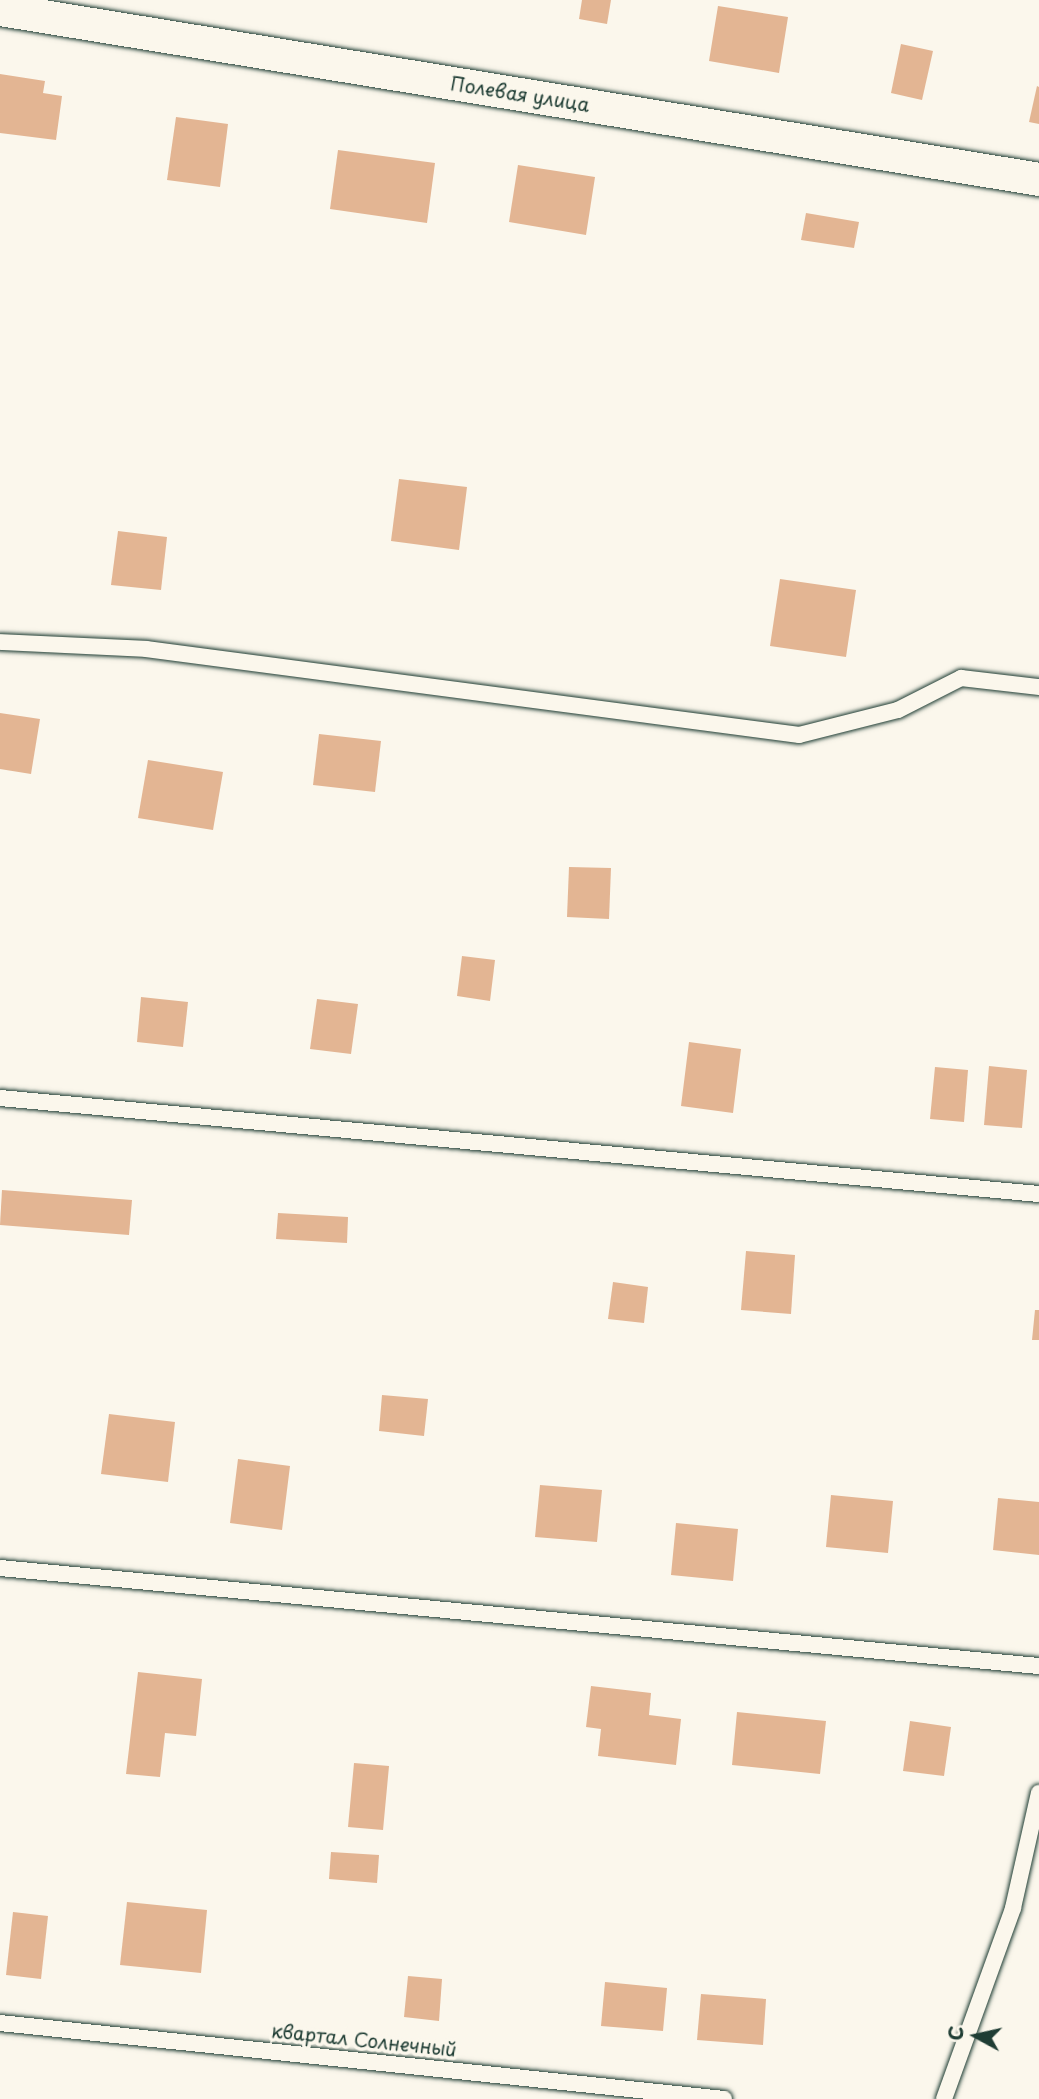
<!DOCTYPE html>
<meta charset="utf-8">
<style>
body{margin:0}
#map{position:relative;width:1039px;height:2099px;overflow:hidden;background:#fbf7ec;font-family:"Playpen Sans",sans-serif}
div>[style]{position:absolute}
.building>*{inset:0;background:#e3b593}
.roads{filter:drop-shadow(0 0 2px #1f3d34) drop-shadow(0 0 2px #1f3d34)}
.lane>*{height:16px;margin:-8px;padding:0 8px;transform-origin:8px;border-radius:8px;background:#fbf7ec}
.street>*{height:33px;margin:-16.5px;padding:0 16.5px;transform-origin:16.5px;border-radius:16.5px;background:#fbf7ec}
span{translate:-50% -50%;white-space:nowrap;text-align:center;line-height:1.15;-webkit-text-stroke:7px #fbf7ec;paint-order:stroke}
.street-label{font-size:19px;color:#1f3d34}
.north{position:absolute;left:941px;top:2001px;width:70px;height:70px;-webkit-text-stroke:5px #fbf7ec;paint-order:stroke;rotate:278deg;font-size:19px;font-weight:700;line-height:28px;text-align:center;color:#1f3d34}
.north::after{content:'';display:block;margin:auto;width:24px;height:32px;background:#1f3d34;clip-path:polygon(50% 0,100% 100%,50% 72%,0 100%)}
</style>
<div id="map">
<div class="building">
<div style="clip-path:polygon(582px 0,611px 0,607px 24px,579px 19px)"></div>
<div style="clip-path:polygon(718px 6px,788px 17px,779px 73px,709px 61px)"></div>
<div style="clip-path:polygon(901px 44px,933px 51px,922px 100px,891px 93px)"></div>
<div style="clip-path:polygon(0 74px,45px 81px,43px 93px,62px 96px,56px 140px,0 133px)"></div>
<div style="clip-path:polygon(1037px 86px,1039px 87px,1039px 124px,1029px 122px)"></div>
<div style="clip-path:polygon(176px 117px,228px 124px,220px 187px,167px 180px)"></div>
<div style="clip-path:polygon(338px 150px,435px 163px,427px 223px,330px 209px)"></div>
<div style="clip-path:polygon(518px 165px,595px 177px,586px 235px,509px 222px)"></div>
<div style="clip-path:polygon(806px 213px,859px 222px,854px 248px,801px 240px)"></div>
<div style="clip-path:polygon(399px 479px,467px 487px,459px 550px,391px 541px)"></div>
<div style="clip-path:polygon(118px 531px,167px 537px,161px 590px,111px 585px)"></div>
<div style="clip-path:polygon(780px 579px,856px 590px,846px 657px,770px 646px)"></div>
<div style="clip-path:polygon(0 713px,40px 719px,31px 774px,0 769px)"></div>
<div style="clip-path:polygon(319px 734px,381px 741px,375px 792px,313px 785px)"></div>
<div style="clip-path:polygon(148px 760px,223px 772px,213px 830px,138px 818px)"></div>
<div style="clip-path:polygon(569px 867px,611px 868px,609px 919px,567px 917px)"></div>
<div style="clip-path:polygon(462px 956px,495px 960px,490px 1001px,457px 996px)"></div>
<div style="clip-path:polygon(141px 997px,188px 1002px,183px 1047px,137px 1042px)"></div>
<div style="clip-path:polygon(317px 999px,358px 1004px,351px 1054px,310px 1049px)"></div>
<div style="clip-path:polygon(689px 1042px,741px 1049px,733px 1113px,681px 1106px)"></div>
<div style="clip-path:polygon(989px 1066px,1027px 1070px,1022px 1128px,984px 1125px)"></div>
<div style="clip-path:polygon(935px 1067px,968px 1070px,964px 1122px,930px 1119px)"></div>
<div style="clip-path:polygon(2px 1190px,132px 1200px,129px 1235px,0 1225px)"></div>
<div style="clip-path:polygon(278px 1213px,348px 1217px,347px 1243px,276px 1239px)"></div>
<div style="clip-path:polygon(746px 1251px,795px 1255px,791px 1314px,741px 1310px)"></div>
<div style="clip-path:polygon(613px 1282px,648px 1287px,644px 1323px,608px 1319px)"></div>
<div style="clip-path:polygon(1035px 1310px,1039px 1310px,1039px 1340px,1032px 1340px)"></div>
<div style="clip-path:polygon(382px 1395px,428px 1399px,424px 1436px,379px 1431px)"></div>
<div style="clip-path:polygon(109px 1414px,175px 1422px,168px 1482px,101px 1474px)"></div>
<div style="clip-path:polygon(238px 1459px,290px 1466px,282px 1530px,230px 1523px)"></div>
<div style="clip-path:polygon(540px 1485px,602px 1490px,597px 1542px,535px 1537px)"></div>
<div style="clip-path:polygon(831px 1495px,893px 1501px,888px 1553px,826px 1547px)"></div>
<div style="clip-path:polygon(998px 1498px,1039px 1502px,1039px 1555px,993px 1550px)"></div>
<div style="clip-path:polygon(676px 1523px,738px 1529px,733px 1581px,671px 1575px)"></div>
<div style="clip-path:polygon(138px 1672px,202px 1679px,196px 1736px,165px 1733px,160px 1777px,126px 1774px)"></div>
<div style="clip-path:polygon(591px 1686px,651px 1693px,649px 1715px,681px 1719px,676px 1765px,598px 1756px,601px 1729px,586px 1727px)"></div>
<div style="clip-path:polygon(737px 1712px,826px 1721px,820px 1774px,732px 1765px)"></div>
<div style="clip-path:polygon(910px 1721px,951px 1727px,944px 1776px,903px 1771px)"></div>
<div style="clip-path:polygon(354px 1763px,389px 1766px,383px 1830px,348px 1827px)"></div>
<div style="clip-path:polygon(331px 1852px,379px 1855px,377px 1883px,329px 1879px)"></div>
<div style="clip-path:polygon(127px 1902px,207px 1910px,201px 1973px,120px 1965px)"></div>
<div style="clip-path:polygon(13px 1912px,48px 1916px,41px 1979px,6px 1975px)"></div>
<div style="clip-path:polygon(408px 1976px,442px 1979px,439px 2021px,404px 2017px)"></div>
<div style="clip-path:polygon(605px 1982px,667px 1988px,663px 2031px,601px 2026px)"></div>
<div style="clip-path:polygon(701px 1994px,766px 1999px,763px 2045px,697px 2040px)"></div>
</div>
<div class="roads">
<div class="lane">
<div style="left:0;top:642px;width:146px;rotate:2.7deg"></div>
<div style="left:146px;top:649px;width:659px;rotate:7.5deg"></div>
<div style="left:799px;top:735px;width:102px;rotate:-14.2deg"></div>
<div style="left:898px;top:710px;width:71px;rotate:-26.9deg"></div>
<div style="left:961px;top:678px;width:79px;rotate:6.6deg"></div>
<div style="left:0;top:1098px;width:1043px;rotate:5.28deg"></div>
<div style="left:0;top:1568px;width:1044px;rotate:5.39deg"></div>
<div style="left:0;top:2023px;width:728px;rotate:5.99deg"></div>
<div style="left:944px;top:2099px;width:203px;rotate:-70.1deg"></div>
<div style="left:1013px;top:1908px;width:118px;rotate:-77.3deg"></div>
</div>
<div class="street">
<div style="left:0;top:9px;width:1053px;rotate:9.29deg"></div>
</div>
</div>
<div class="street-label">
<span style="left:520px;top:94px;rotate:9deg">Полевая улица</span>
<span style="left:364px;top:2040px;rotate:6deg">квартал Солнечный</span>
</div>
<div class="north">С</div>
</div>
